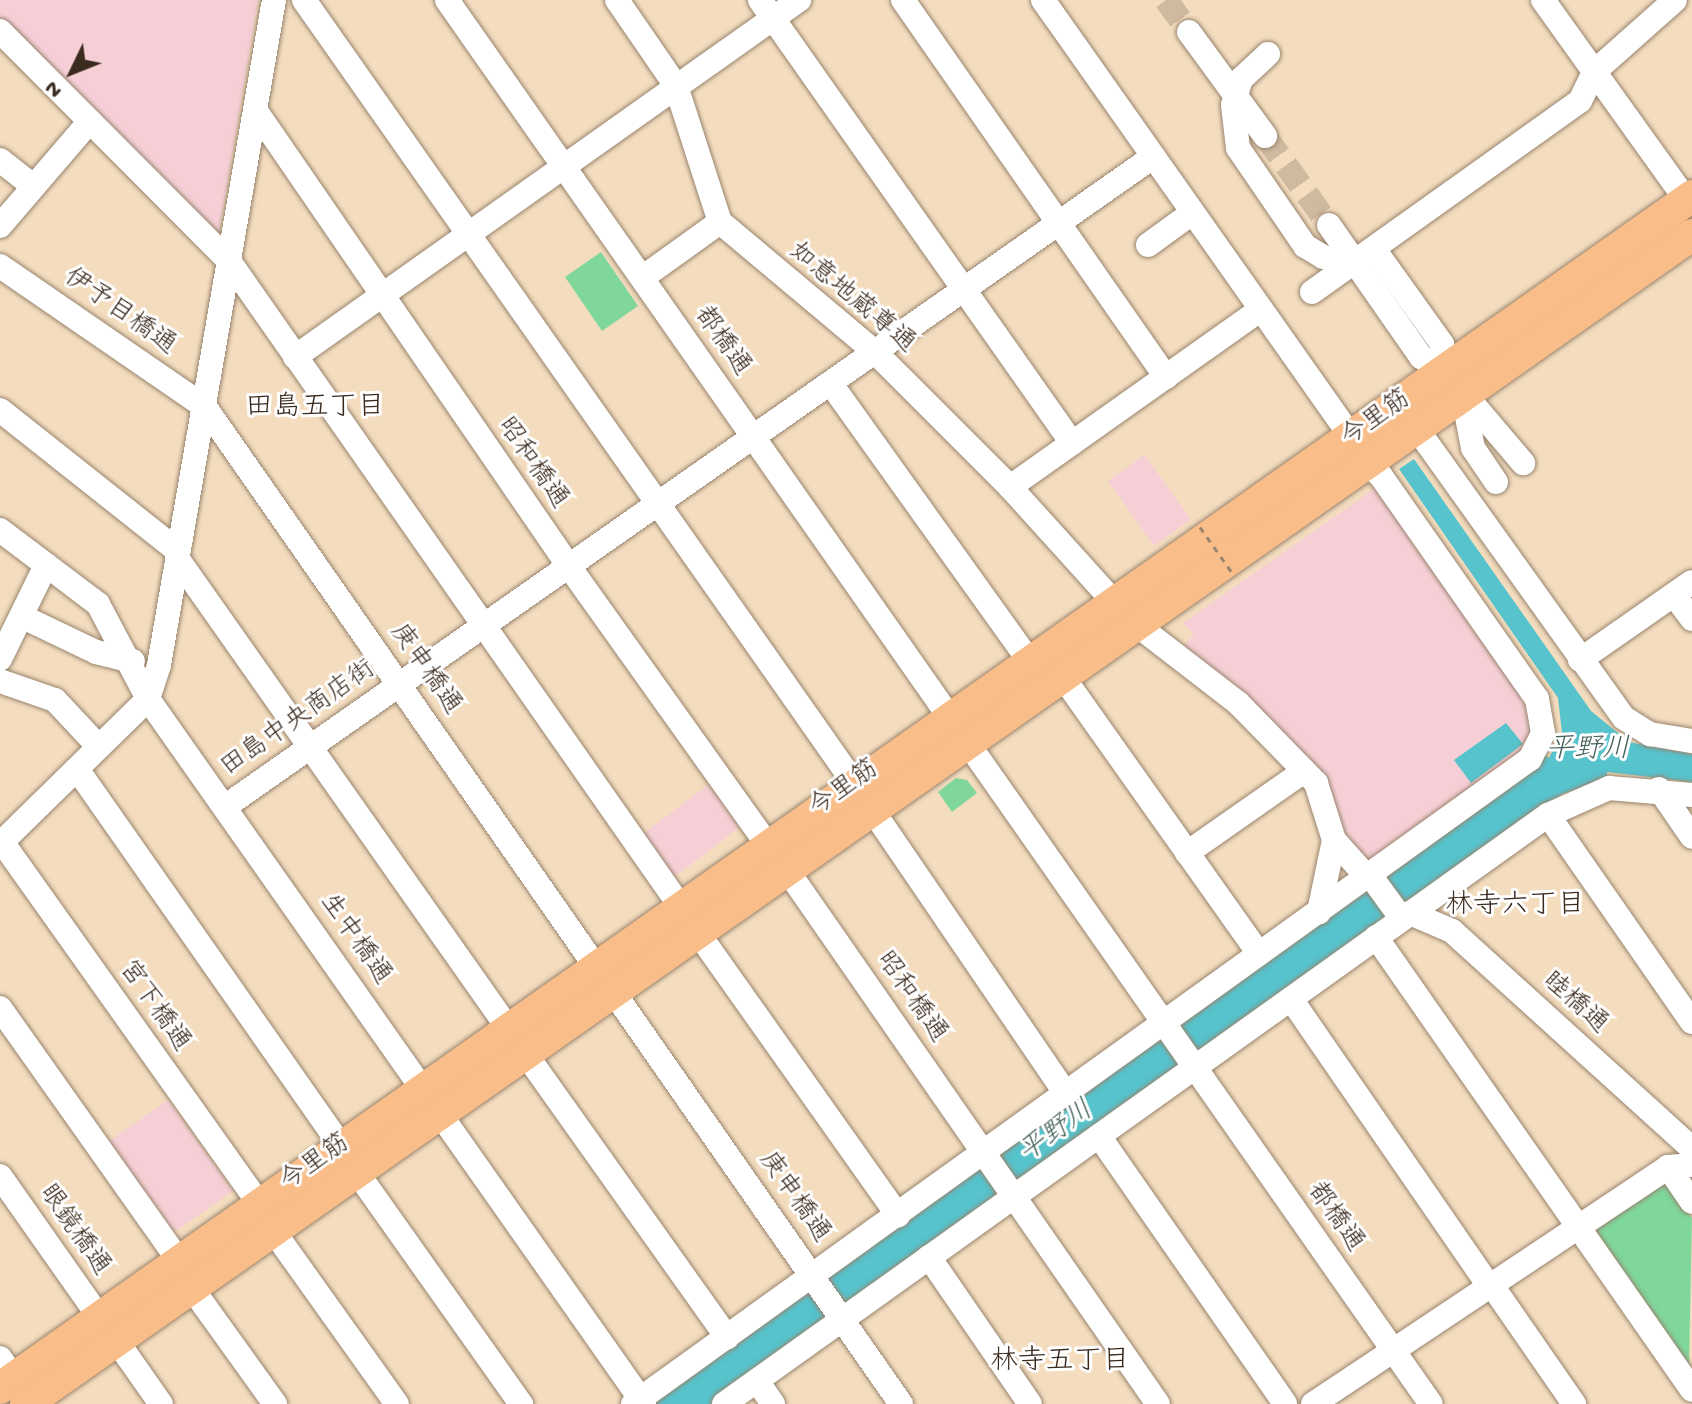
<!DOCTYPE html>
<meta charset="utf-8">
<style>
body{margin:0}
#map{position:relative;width:1692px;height:1404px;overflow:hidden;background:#f4ddbf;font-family:"Gochi Hand","Klee One",sans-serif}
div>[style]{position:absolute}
.built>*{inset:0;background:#f6cfd6}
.green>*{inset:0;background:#7fd79c}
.water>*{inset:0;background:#56c3cd}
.minor-tunnel>*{height:24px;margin-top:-12px;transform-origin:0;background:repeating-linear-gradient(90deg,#cfb99f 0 24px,transparent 0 36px)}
.roads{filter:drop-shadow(0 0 2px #98846e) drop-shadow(0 0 2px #98846e)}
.minor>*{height:24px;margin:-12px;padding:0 12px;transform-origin:12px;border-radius:12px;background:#fff}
.major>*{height:32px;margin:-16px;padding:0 16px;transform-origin:16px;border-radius:16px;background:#f8bd88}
.path-bridge>*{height:3px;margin-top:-1.5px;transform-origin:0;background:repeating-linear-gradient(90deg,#98846e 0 6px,transparent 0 12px)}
span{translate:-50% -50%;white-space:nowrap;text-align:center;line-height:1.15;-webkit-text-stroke:6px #fff;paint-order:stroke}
.street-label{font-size:26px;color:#3b2a1e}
.neighbourhood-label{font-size:28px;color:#3b2a1e}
.water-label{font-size:28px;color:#44605b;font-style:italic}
.north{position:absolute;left:32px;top:32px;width:80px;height:80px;-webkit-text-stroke:6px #fff;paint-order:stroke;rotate:227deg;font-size:22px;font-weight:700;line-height:32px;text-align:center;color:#3b2a1e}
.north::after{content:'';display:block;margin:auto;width:28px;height:36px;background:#3b2a1e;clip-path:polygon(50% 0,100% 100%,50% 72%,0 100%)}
</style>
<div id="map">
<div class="built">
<div style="clip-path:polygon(0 0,258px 0,218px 240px,0 17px)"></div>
<div style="clip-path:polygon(1144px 455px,1191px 519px,1154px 546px,1108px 481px)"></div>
<div style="clip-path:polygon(1377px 487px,1528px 702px,1533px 721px,1530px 742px,1517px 759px,1370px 865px,1339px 830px,1336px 808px,1179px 650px,1194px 635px,1183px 623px)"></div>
<div style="clip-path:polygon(709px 784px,739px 828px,674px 877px,640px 836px)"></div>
<div style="clip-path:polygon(168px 1100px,233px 1191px,169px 1236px,105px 1144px)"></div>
</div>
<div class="green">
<div style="clip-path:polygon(601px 252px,638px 306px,602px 331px,565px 277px)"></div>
<div style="clip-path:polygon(956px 778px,967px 780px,977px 793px,952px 812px,938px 792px)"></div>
<div style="clip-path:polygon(1659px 1182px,1669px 1184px,1692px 1218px,1689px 1366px,1595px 1232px,1597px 1223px)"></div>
</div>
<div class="water">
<div style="clip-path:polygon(1414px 459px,1591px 711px,1629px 742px,1692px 754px,1692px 782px,1607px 772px,1607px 778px,1562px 794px,711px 1404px,644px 1404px,1543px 753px,1549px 758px,1562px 733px,1558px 698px,1399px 469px)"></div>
<div style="clip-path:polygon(1506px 723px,1523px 744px,1471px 783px,1454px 760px)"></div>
</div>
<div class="minor-tunnel">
<div style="left:1166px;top:0;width:39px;rotate:54deg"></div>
<div style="left:1265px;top:136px;width:110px;rotate:54.3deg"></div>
</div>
<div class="roads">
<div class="minor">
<div style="left:304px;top:0;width:957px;rotate:54.91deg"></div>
<div style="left:447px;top:0;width:1714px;rotate:54.98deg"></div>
<div style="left:617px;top:0;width:104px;rotate:55.5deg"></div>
<div style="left:676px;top:86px;width:143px;rotate:72.1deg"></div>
<div style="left:720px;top:222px;width:204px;rotate:40deg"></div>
<div style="left:876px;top:353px;width:190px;rotate:45deg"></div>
<div style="left:1010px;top:487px;width:154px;rotate:47.9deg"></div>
<div style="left:760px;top:0;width:542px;rotate:54.84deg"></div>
<div style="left:903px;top:0;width:460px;rotate:55.1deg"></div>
<div style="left:1043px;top:0;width:536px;rotate:54.8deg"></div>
<div style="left:1543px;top:0;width:247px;rotate:54.4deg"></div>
<div style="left:0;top:31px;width:325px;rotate:45.1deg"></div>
<div style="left:229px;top:261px;width:787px;rotate:55.04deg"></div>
<div style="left:1189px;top:32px;width:129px;rotate:53.8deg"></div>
<div style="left:1268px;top:54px;width:37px;rotate:137deg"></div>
<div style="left:1241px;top:79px;width:27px;rotate:107deg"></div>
<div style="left:1233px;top:105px;width:43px;rotate:83.4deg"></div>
<div style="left:1238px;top:148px;width:119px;rotate:55.6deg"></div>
<div style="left:1305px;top:246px;width:21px;rotate:31deg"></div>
<div style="left:1323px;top:257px;width:31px;rotate:11deg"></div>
<div style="left:256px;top:111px;width:551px;rotate:55.5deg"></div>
<div style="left:568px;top:565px;width:343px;rotate:54.5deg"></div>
<div style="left:0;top:160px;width:42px;rotate:38.2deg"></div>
<div style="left:1329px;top:225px;width:161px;rotate:55.1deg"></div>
<div style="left:1421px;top:357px;width:28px;rotate:30deg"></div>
<div style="left:1445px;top:371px;width:121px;rotate:49.7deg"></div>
<div style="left:0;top:226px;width:138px;rotate:-49.4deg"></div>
<div style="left:1148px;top:245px;width:54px;rotate:-36deg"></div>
<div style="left:1374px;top:249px;width:117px;rotate:54.4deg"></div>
<div style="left:1442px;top:344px;width:27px;rotate:84deg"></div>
<div style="left:0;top:266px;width:249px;rotate:34.5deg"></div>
<div style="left:205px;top:407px;width:1216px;rotate:55.08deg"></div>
<div style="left:642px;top:278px;width:96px;rotate:-35.7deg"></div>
<div style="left:1312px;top:292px;width:329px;rotate:-35.5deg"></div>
<div style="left:1580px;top:101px;width:32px;rotate:-64deg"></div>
<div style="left:1594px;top:72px;width:108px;rotate:-41.6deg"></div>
<div style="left:295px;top:357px;width:618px;rotate:-35.31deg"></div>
<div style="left:831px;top:384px;width:338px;rotate:54.4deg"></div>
<div style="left:1463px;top:397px;width:52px;rotate:78.9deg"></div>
<div style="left:1473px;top:448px;width:41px;rotate:55.9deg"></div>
<div style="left:0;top:410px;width:227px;rotate:38.4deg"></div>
<div style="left:1417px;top:429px;width:355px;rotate:54.4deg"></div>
<div style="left:1624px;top:718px;width:31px;rotate:32deg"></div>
<div style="left:1650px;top:734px;width:43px;rotate:9.5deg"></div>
<div style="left:1010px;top:487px;width:305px;rotate:-35.3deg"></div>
<div style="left:0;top:530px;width:123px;rotate:37.1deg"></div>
<div style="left:98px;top:604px;width:107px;rotate:62.2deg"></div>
<div style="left:148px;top:699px;width:862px;rotate:54.87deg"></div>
<div style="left:177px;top:558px;width:575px;rotate:54.84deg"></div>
<div style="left:1674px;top:595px;width:30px;rotate:53deg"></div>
<div style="left:23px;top:617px;width:81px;rotate:25.6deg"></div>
<div style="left:96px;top:652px;width:38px;rotate:14deg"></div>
<div style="left:1137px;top:625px;width:128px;rotate:37.7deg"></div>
<div style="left:1238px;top:703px;width:112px;rotate:45.7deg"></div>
<div style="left:1316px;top:783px;width:60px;rotate:72.5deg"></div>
<div style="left:1334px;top:840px;width:74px;rotate:101.8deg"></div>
<div style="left:0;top:659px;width:105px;rotate:-63.9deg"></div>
<div style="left:1580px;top:660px;width:136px;rotate:-34.9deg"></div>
<div style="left:1063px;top:677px;width:339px;rotate:54.7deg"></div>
<div style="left:0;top:681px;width:58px;rotate:19.1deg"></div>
<div style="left:55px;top:700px;width:64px;rotate:46.9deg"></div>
<div style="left:77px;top:769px;width:460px;rotate:55deg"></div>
<div style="left:1659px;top:789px;width:58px;rotate:55.5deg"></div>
<div style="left:226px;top:806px;width:1132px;rotate:-35deg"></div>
<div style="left:873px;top:811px;width:340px;rotate:55.7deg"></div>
<div style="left:1548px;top:815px;width:252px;rotate:55.2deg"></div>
<div style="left:0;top:839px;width:448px;rotate:54.6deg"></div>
<div style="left:1334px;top:840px;width:50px;rotate:48.3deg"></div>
<div style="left:0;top:844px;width:207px;rotate:-44.4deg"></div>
<div style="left:148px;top:699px;width:36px;rotate:-72deg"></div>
<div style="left:159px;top:665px;width:675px;rotate:-80.19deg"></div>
<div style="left:1187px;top:853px;width:143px;rotate:-35deg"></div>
<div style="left:787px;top:870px;width:650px;rotate:55.21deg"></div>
<div style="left:1370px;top:875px;width:54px;rotate:54deg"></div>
<div style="left:1410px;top:913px;width:46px;rotate:23.2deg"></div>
<div style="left:1452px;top:931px;width:324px;rotate:42.2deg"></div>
<div style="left:698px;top:933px;width:346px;rotate:54.7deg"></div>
<div style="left:1376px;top:937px;width:552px;rotate:55.1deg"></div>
<div style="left:1291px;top:999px;width:349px;rotate:55.4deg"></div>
<div style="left:0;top:1008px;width:310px;rotate:54.7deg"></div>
<div style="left:525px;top:1053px;width:349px;rotate:54.6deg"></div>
<div style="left:1099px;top:1136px;width:326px;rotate:55.2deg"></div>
<div style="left:1668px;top:1167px;width:42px;rotate:55.6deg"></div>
<div style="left:356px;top:1171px;width:286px;rotate:54.7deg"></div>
<div style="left:0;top:1176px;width:172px;rotate:54.9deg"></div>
<div style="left:272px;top:1229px;width:215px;rotate:54.5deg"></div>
<div style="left:929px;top:1257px;width:178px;rotate:55.5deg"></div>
<div style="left:1491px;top:1284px;width:146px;rotate:55.3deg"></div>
<div style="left:191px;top:1287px;width:144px;rotate:54.3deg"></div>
<div style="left:116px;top:1340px;width:78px;rotate:54.9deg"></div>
<div style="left:0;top:1358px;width:24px;rotate:55deg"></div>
<div style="left:757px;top:1381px;width:28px;rotate:55deg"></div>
<div style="left:633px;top:1404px;width:1105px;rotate:-35.72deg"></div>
<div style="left:1530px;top:759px;width:29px;rotate:-63deg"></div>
<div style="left:1543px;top:733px;width:35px;rotate:-100deg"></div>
<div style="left:1537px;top:699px;width:272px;rotate:-125deg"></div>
<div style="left:1381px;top:476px;width:19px;rotate:-141deg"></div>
<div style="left:724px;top:1404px;width:1013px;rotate:-35.56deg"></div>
<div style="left:1548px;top:815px;width:67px;rotate:-23.9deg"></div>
<div style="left:1609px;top:788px;width:83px;rotate:4.8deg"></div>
<div style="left:1313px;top:1404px;width:427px;rotate:-33.7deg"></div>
<div style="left:1668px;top:1167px;width:24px;rotate:-5deg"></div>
</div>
<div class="major">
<div style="left:0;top:1388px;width:2070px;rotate:-35.16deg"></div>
<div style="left:26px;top:1404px;width:2035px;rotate:-35.06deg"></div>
</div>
</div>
<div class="path-bridge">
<div style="left:1200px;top:527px;width:57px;rotate:54.9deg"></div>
</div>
<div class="street-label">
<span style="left:851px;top:299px;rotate:40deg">如意地蔵尊通</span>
<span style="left:119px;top:313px;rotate:35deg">伊予目橋通</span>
<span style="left:721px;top:342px;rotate:55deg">都橋通</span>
<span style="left:1377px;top:420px;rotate:-35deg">今里筋</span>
<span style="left:531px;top:464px;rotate:55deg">昭和橋通</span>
<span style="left:424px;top:670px;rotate:55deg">庚申橋通</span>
<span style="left:299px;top:720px;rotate:-35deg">田島中央商店街</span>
<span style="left:845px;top:790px;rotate:-35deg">今里筋</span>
<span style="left:354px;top:940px;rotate:55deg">生中橋通</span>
<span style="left:910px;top:998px;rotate:55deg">昭和橋通</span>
<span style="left:1574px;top:1004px;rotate:42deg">睦橋通</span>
<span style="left:153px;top:1007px;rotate:55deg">宮下橋通</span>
<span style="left:316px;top:1164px;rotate:-35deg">今里筋</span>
<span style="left:793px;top:1198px;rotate:55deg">庚申橋通</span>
<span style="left:1334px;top:1218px;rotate:55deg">都橋通</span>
<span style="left:73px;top:1231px;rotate:55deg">眼鏡橋通</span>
</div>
<div class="neighbourhood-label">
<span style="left:315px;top:409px">田島五丁目</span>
<span style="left:1515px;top:907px">林寺六丁目</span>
<span style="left:1060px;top:1363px">林寺五丁目</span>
</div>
<div class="water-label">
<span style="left:1588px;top:751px">平野川</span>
<span style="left:1057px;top:1133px;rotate:-36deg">平野川</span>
</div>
<div class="north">N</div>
</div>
